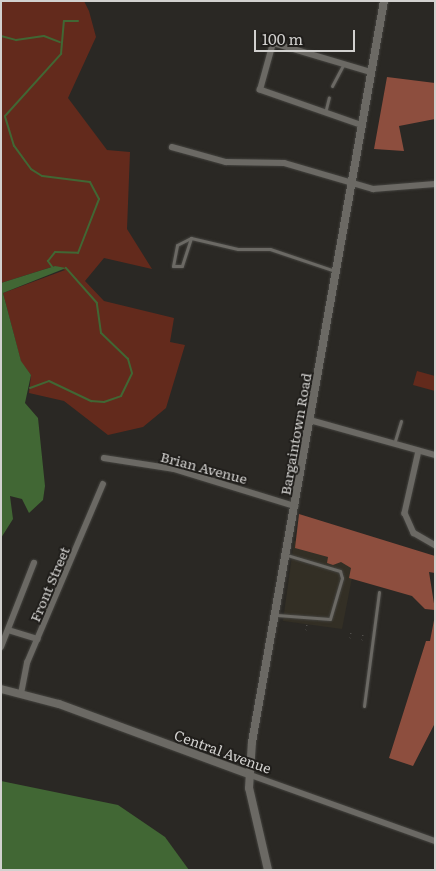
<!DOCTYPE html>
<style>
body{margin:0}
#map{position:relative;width:436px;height:871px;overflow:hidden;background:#2a2824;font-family:Literata,serif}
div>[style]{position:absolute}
.built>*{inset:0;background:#332f25}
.green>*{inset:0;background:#632a1c}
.forest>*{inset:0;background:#8d4e3e}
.water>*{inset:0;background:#416734}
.stream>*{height:2px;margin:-1px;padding:0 1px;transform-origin:1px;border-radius:1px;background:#416734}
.path>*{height:1px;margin-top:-0.5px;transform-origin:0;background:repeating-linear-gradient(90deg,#5f5d5a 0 1px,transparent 0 5px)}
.roads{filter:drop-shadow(0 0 1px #44433f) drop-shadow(0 0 1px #44433f)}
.lane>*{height:3px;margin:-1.5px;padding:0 1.5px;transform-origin:1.5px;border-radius:1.5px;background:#6b6964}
.street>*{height:5.5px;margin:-2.75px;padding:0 2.75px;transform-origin:2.75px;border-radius:2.75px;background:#6b6964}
.secondary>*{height:8px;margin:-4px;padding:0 4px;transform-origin:4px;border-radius:4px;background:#6b6964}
span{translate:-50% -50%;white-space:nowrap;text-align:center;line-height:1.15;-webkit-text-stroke:4px #201e1b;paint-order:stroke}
.street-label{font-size:14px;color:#d2d1cf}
.frame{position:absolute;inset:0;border:2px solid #d2d1cf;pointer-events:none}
.scale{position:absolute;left:254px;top:30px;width:101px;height:22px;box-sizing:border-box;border:2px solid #d2d1cf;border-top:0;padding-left:6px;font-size:15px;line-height:18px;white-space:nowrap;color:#d2d1cf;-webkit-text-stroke:4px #201e1b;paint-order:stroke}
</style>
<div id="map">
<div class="built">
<div style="clip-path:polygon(294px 541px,357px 552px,342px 629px,283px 621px)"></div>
</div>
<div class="green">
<div style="clip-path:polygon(1px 1px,84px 1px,89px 11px,96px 37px,68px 98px,107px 150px,130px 152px,127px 229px,152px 269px,104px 258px,85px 281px,104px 301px,174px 318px,170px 342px,185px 345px,166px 408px,143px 427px,108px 435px,64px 401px,29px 393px,31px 375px,21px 362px,3px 293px,65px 270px,55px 266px,1px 283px)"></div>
<div style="clip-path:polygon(417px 371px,435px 376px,435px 391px,413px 385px)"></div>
</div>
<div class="forest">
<div style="clip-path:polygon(387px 77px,435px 83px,435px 119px,399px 126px,404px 151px,374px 149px)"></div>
<div style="clip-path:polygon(299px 514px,435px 556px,435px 573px,429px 572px,435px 610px,425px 609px,412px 596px,349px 578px,351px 568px,341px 562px,333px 565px,327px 563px,328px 557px,295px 548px)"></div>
<div style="clip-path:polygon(435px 615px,435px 723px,413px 766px,389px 758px,426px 641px,430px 641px)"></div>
</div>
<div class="water">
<div style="clip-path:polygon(55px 266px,66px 268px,3px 293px,21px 361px,31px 375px,25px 403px,38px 418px,45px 486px,43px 500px,29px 513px,22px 499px,10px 496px,13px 519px,1px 538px,1px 283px)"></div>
<div style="clip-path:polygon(1px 781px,118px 805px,165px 837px,189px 870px,1px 870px)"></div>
</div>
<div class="stream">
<div style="left:1px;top:36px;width:16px;rotate:15deg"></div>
<div style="left:16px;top:40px;width:28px;rotate:-8deg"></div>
<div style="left:44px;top:36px;width:17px;rotate:21deg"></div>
<div style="left:53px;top:268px;width:9px;rotate:-126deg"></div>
<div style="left:48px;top:261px;width:11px;rotate:-52deg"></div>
<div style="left:55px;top:252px;width:23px;rotate:2deg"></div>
<div style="left:78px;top:253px;width:58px;rotate:-68.7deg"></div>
<div style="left:99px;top:199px;width:19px;rotate:-118deg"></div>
<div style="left:90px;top:182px;width:48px;rotate:-172.9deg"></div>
<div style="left:42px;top:176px;width:13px;rotate:-148deg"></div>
<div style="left:31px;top:169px;width:29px;rotate:-126deg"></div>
<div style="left:14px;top:146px;width:31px;rotate:-107deg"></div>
<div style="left:5px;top:116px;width:84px;rotate:-47.9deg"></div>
<div style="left:61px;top:54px;width:33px;rotate:-85deg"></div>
<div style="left:64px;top:21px;width:14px"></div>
<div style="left:30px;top:388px;width:20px;rotate:-20deg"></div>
<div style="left:49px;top:381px;width:47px;rotate:25.5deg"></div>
<div style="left:91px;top:401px;width:13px;rotate:4deg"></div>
<div style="left:104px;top:402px;width:18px;rotate:-19deg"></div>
<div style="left:121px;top:396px;width:25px;rotate:-64deg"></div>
<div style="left:132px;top:373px;width:15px;rotate:-106deg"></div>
<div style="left:128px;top:359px;width:37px;rotate:-136deg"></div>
<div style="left:101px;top:333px;width:30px;rotate:-98deg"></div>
<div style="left:97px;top:303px;width:47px;rotate:-131.5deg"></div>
</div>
<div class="path">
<div style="left:306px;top:630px;width:6px;rotate:-81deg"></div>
<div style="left:350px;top:638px;width:6px;rotate:-81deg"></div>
<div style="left:362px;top:640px;width:6px;rotate:-81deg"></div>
</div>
<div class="roads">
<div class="lane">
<div style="left:332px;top:86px;width:24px;rotate:-62deg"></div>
<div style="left:325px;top:113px;width:16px;rotate:-76deg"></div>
<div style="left:191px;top:238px;width:29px;rotate:108deg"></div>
<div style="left:182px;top:266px;width:9px;rotate:180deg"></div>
<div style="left:173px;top:266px;width:21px;rotate:-79deg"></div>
<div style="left:177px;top:245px;width:16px;rotate:-27deg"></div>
<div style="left:191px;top:238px;width:48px;rotate:13.2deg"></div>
<div style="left:238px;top:249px;width:32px"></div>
<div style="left:270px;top:249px;width:69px;rotate:18.7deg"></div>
<div style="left:394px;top:444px;width:24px;rotate:-73deg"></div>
<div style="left:277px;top:615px;width:53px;rotate:4.3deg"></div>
<div style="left:330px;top:619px;width:43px;rotate:-73.7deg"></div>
<div style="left:342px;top:578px;width:7px;rotate:-106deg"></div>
<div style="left:340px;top:571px;width:55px;rotate:-163.2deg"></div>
<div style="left:364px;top:706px;width:115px;rotate:-82.5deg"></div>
</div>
<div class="street">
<div style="left:360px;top:125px;width:106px;rotate:-160.7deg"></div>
<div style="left:260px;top:90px;width:49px;rotate:-74.5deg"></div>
<div style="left:273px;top:43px;width:102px;rotate:16.5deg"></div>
<div style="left:172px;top:147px;width:56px;rotate:15.5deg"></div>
<div style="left:226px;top:162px;width:58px;rotate:1deg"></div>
<div style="left:284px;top:163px;width:93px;rotate:16.3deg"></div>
<div style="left:373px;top:189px;width:62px;rotate:-4.6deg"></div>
<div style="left:310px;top:420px;width:130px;rotate:15.6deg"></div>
<div style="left:419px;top:451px;width:64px;rotate:102.7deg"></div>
<div style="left:405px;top:513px;width:22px;rotate:66deg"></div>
<div style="left:414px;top:533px;width:24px;rotate:30deg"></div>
<div style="left:104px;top:458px;width:71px;rotate:8.9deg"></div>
<div style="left:174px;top:469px;width:127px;rotate:17deg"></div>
<div style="left:8px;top:630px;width:31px;rotate:17deg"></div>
<div style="left:1px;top:647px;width:90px;rotate:-68.6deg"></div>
<div style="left:21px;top:694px;width:32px;rotate:-79deg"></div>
<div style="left:27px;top:663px;width:194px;rotate:-67deg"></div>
<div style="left:248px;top:774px;width:199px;rotate:19.7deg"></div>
</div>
<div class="secondary">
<div style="left:1px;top:689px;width:60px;rotate:14.5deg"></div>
<div style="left:59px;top:704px;width:202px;rotate:20.3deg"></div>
<div style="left:268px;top:870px;width:84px;rotate:-103deg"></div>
<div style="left:249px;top:788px;width:46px;rotate:-86.3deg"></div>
<div style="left:252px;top:742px;width:753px;rotate:-79.9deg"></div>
</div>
</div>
<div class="street-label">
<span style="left:295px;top:434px;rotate:-80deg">Bargaintown Road</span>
<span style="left:204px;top:467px;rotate:15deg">Brian Avenue</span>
<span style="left:49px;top:584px;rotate:-67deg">Front Street</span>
<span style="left:223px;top:751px;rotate:20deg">Central Avenue</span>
</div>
<div class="frame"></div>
<div class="scale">100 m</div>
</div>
